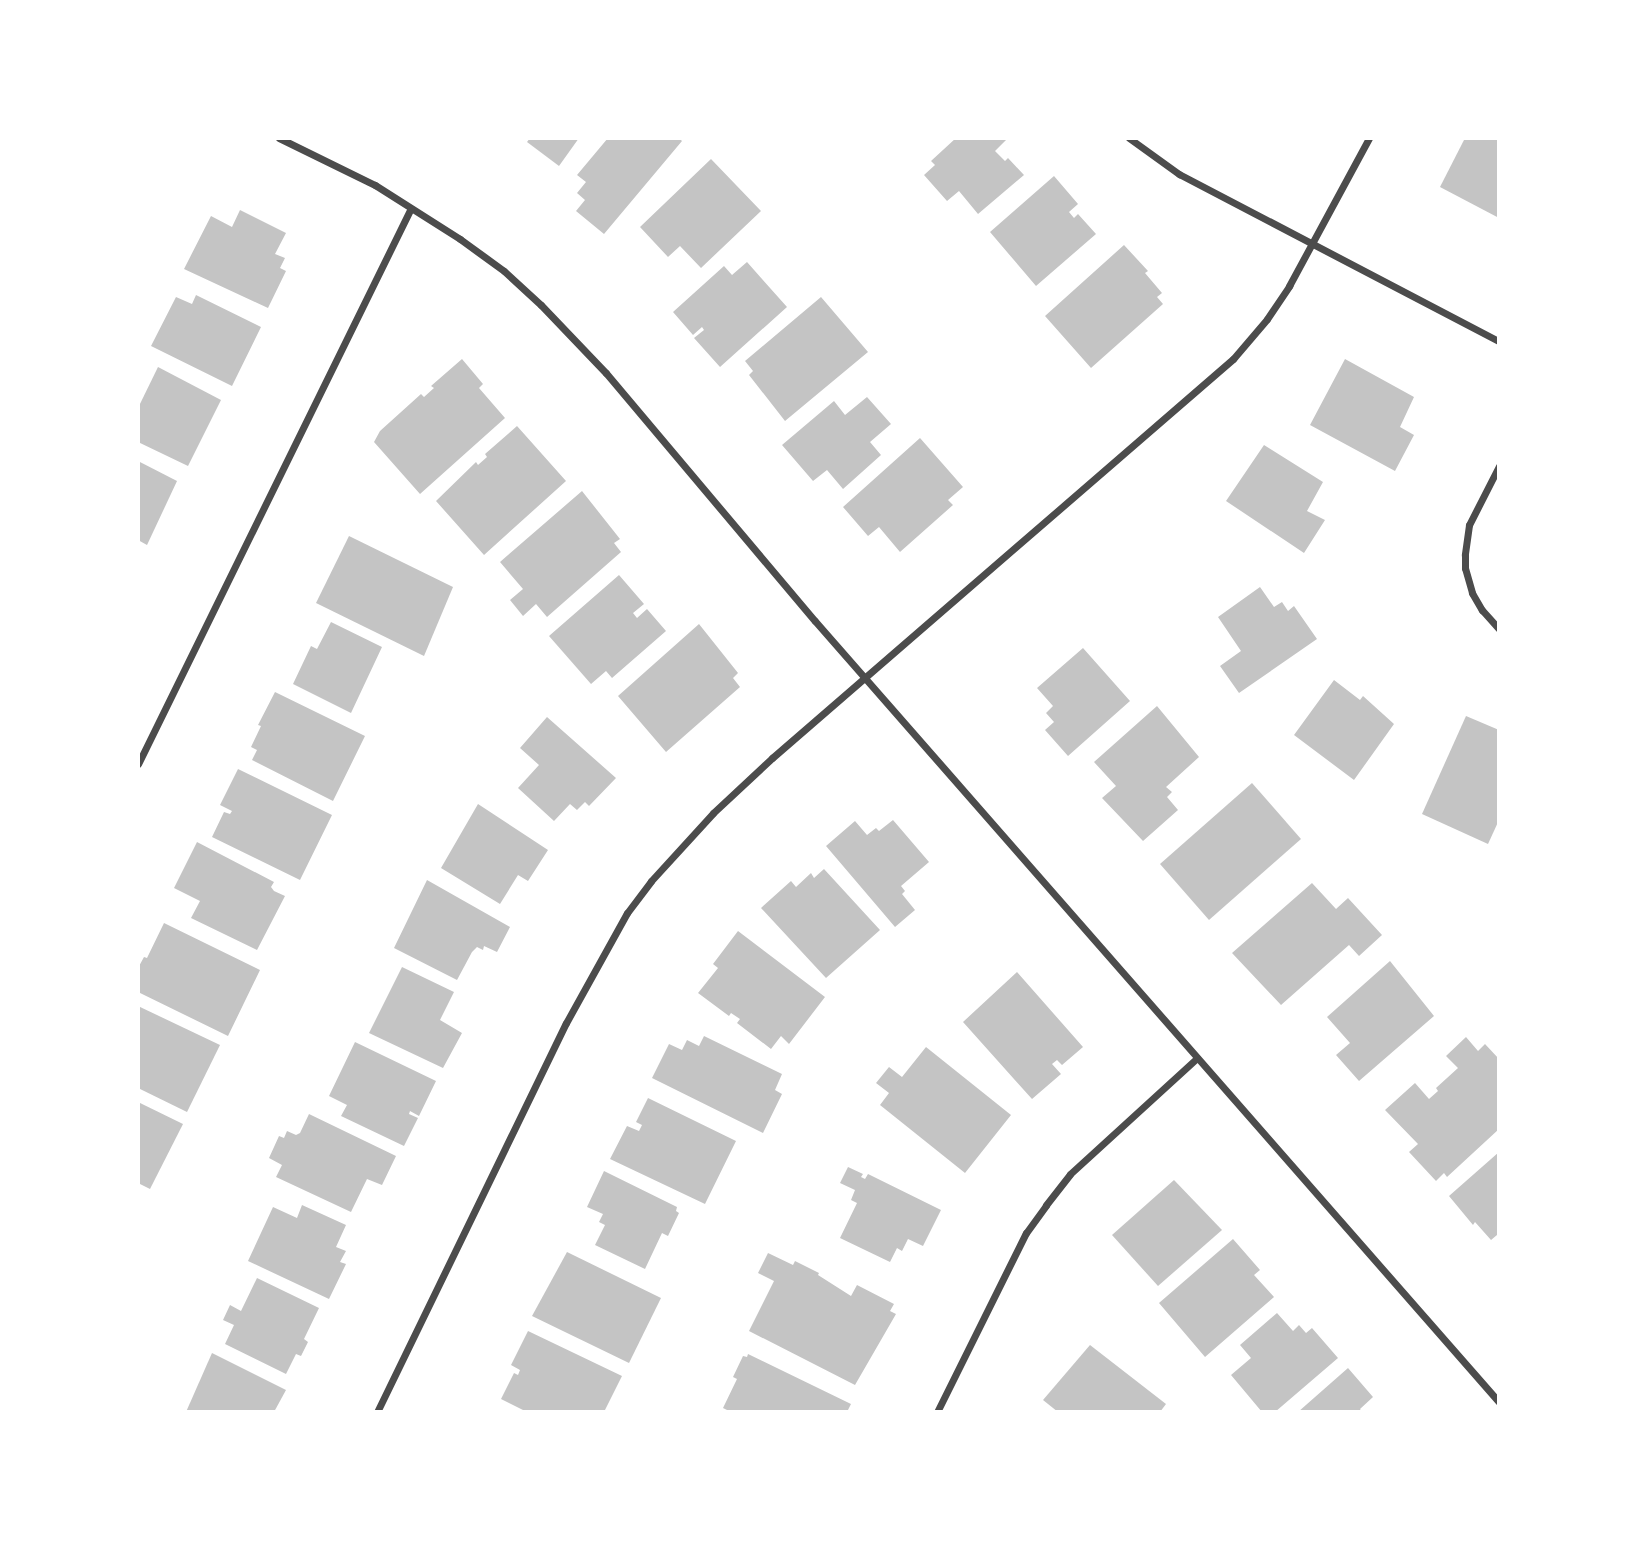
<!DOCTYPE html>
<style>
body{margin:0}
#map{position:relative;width:1637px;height:1550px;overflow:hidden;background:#fff;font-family:Inter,sans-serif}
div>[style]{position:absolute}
.building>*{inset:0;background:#c4c4c4}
.minor>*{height:7px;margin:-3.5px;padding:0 3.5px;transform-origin:3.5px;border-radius:3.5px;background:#4c4c4c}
span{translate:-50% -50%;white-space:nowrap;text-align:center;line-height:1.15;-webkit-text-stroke:5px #fff;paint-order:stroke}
.frame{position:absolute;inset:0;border:140px solid #fff;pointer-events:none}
</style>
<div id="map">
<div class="building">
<div style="clip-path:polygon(530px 138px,579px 138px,559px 166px,527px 142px)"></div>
<div style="clip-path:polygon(608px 138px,679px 138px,682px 141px,604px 234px,576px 211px,585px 200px,577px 193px,586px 182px,577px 175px)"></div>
<div style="clip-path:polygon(956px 138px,1008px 138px,995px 151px,1005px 161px,1008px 158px,1024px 175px,978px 214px,959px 191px,947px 201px,924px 175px,935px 165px,931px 161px)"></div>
<div style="clip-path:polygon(1465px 138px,1499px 138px,1499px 218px,1440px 187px)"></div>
<div style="clip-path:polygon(711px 159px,761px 211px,701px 268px,680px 246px,668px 257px,640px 227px)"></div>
<div style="clip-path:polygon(1054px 176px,1078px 204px,1069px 212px,1074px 218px,1078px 214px,1096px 234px,1036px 286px,990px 232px)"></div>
<div style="clip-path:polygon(240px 210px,286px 233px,275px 254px,285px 258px,280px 268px,286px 271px,268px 308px,184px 269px,211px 216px,232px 227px)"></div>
<div style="clip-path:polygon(1124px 245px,1148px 271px,1145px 273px,1162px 293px,1157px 297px,1163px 304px,1091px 368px,1045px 316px)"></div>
<div style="clip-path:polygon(747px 262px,787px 307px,720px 367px,694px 338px,704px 330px,702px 327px,693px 335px,673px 312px,724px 266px,732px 275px)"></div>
<div style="clip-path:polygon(196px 295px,261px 327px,232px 386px,151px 346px,176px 297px,192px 304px)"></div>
<div style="clip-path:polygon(821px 297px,868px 352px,785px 421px,749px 375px,753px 371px,745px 361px)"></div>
<div style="clip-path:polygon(462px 359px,483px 384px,479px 388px,505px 418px,420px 494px,374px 442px,380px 431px,421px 394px,424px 397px,434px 388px,431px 386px)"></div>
<div style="clip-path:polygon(1345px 359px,1414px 397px,1400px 427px,1414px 435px,1395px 471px,1310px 425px)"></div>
<div style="clip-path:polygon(158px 367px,221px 400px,188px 466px,138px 442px,138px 408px)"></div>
<div style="clip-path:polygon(867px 397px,891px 424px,870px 442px,881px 455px,843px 489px,827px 470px,813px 481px,782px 445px,834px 401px,845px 415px)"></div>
<div style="clip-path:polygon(517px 426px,566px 481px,484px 555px,436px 501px,476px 462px,478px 465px,487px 457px,485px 454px)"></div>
<div style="clip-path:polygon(920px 438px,963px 487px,948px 500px,953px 505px,900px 552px,879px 527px,868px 536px,843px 507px)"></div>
<div style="clip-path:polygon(1264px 445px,1323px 482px,1307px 511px,1325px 520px,1304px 553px,1226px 501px)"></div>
<div style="clip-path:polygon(138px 461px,177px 481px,147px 545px,138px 540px)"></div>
<div style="clip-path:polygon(582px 491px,620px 539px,614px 543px,621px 552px,547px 617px,536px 604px,523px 616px,510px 600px,523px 589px,500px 562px)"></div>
<div style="clip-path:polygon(349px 536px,453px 587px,424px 656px,316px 603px)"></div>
<div style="clip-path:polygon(619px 575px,644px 604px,633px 613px,637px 618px,647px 609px,666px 631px,612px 678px,606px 671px,591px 684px,549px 636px)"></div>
<div style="clip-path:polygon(1260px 587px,1274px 607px,1282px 602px,1288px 611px,1294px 606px,1317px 639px,1239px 693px,1220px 666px,1241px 651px,1218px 617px)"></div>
<div style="clip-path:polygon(331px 622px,382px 647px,351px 713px,293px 684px,311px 646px,317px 649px)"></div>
<div style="clip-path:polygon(699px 624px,738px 673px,733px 678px,740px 687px,666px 752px,618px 696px)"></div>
<div style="clip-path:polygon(1083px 648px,1130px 701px,1068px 756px,1045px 730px,1054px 722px,1046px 713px,1053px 706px,1037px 688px)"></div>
<div style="clip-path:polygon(1334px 680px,1360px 700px,1363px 696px,1394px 724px,1354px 780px,1294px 735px)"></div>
<div style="clip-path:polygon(275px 692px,365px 736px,333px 801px,252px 760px,257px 750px,251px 747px,261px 726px,258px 725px)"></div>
<div style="clip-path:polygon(1157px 706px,1199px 757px,1166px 787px,1172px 792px,1167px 797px,1178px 810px,1143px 841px,1102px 798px,1116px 786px,1094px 762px)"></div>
<div style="clip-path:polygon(1466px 716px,1499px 730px,1499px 820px,1488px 844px,1422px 814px)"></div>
<div style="clip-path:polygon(547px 717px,616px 778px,589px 806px,585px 802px,577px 810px,570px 804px,554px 821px,518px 788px,539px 765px,520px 748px)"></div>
<div style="clip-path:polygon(238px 769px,332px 815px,300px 880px,212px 837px,224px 812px,230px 814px,232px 811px,220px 805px)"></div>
<div style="clip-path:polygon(1252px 783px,1301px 839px,1209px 920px,1160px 864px)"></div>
<div style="clip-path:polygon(478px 804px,548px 850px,528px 881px,518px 875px,500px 904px,441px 868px)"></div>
<div style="clip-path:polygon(893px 820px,929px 862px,901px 886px,905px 891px,902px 894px,915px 910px,895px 927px,826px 846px,855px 821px,867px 835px,876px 828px,879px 831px)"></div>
<div style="clip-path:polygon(197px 842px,274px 882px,271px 887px,274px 891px,285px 896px,257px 950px,191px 918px,200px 901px,174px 888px)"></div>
<div style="clip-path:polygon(824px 869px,880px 930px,826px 978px,761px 908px,791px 881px,796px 887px,811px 873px,814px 878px)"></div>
<div style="clip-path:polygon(427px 880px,510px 927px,497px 952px,484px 946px,483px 950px,477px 947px,472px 952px,457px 980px,394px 948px)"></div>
<div style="clip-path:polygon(1312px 883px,1336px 909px,1348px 898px,1382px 935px,1359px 956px,1349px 945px,1281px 1005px,1232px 953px)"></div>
<div style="clip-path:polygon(164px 923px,260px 970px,228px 1036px,138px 992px,138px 968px,144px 957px,147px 958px)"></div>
<div style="clip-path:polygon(738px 931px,825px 997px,789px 1044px,781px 1036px,771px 1049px,737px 1023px,740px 1019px,731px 1013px,729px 1016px,698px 993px,718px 968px,713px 964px)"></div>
<div style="clip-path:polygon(1390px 961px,1434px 1016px,1359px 1081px,1336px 1055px,1350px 1043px,1327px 1017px)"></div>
<div style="clip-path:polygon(402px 967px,454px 992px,440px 1020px,462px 1033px,443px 1068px,369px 1033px)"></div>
<div style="clip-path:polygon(1017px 972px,1083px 1047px,1062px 1065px,1057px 1060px,1052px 1064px,1061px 1074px,1032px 1099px,963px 1022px)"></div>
<div style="clip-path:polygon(138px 1006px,220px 1045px,187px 1112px,138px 1088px)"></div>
<div style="clip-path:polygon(704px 1036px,782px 1074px,775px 1090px,782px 1094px,763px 1133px,652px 1078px,669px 1044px,682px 1050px,687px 1040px,699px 1046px)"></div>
<div style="clip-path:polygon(1466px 1037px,1478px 1051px,1485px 1044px,1499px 1059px,1499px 1129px,1447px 1177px,1444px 1173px,1436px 1181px,1409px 1152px,1418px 1144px,1385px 1110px,1415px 1083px,1429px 1099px,1438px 1091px,1436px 1088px,1458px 1068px,1446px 1056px)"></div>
<div style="clip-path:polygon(355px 1042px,436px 1081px,419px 1116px,410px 1111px,409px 1114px,418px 1118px,404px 1146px,341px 1116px,347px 1105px,329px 1096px)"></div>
<div style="clip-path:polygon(926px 1047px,1011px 1115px,965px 1173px,880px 1105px,889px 1093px,876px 1083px,889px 1067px,902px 1077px)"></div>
<div style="clip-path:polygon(648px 1098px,736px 1141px,705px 1204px,610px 1159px,627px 1126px,639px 1131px,642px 1125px,636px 1122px)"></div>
<div style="clip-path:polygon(138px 1102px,183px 1124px,150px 1189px,138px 1183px)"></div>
<div style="clip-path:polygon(309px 1114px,396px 1156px,382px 1185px,367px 1179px,351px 1212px,276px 1177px,282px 1165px,269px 1158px,279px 1136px,284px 1138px,287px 1131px,296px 1135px,300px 1133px)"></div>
<div style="clip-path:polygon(1499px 1152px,1499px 1237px,1497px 1235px,1491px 1240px,1475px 1222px,1473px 1225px,1449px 1196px)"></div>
<div style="clip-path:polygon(848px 1167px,863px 1174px,861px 1177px,865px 1179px,868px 1174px,941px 1210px,923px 1246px,908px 1239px,902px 1251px,897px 1248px,890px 1262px,840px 1238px,857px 1203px,851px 1200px,855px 1190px,840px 1183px)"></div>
<div style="clip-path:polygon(604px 1171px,677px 1207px,676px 1211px,679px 1213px,668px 1236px,662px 1233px,645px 1269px,595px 1245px,605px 1225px,599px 1222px,603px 1214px,587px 1207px)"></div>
<div style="clip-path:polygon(1174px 1180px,1222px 1230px,1158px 1286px,1112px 1235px)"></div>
<div style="clip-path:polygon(302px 1205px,346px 1225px,336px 1247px,346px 1251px,340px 1262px,346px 1264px,329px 1299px,248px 1261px,273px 1207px,297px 1218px)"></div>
<div style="clip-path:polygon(1233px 1239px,1260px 1270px,1254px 1275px,1274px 1297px,1205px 1357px,1159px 1303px)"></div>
<div style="clip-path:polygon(567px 1252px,661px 1298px,629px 1363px,532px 1316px)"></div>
<div style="clip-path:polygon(768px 1253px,793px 1265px,795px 1261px,819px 1273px,818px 1275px,851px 1296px,857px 1285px,894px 1304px,890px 1311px,896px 1314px,855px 1385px,749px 1331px,774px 1281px,758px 1273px)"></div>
<div style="clip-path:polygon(257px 1278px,319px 1308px,304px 1339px,308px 1342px,301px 1356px,296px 1354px,286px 1374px,225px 1344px,234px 1325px,223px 1320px,230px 1305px,241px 1311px)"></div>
<div style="clip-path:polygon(1277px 1313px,1293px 1331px,1299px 1325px,1306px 1333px,1312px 1328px,1338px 1358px,1275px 1412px,1262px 1412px,1231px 1375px,1251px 1358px,1240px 1345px)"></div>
<div style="clip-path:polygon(528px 1331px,622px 1376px,604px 1412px,527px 1412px,501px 1399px,514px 1373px,518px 1375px,520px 1370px,511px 1365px)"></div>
<div style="clip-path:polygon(1090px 1345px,1166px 1404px,1160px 1412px,1058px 1412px,1043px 1400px)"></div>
<div style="clip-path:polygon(212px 1353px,286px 1390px,274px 1412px,186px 1412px)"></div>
<div style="clip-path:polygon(748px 1354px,851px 1404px,847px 1412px,731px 1412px,723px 1408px,737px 1379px,733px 1377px,743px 1356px,747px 1357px)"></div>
<div style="clip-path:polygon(1348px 1368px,1373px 1397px,1360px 1409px,1362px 1412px,1298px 1412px)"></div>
</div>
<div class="minor">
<div style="left:279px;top:138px;width:107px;rotate:26.1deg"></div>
<div style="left:375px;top:185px;width:101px;rotate:32.4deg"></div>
<div style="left:460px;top:239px;width:54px;rotate:36deg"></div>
<div style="left:504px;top:271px;width:50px;rotate:42.6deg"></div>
<div style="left:541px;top:305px;width:94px;rotate:46.3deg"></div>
<div style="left:606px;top:373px;width:324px;rotate:49.9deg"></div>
<div style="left:815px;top:621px;width:1038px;rotate:48.79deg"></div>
<div style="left:1129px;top:138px;width:62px;rotate:35.8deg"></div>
<div style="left:1179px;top:174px;width:361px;rotate:27.6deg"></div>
<div style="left:1499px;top:466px;width:66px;rotate:117deg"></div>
<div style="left:1469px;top:525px;width:30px;rotate:98deg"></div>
<div style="left:1465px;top:555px;width:13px;rotate:90deg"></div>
<div style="left:1465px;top:568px;width:26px;rotate:74deg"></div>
<div style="left:1472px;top:593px;width:20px;rotate:60deg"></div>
<div style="left:1482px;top:610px;width:25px;rotate:48deg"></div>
<div style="left:138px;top:764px;width:619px;rotate:-63.85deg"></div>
<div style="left:377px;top:1412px;width:432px;rotate:-64.1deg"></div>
<div style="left:566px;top:1023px;width:126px;rotate:-61deg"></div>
<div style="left:627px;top:913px;width:40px;rotate:-53deg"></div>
<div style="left:651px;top:881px;width:92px;rotate:-47.6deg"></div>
<div style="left:713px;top:813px;width:81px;rotate:-43deg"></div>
<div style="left:772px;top:758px;width:610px;rotate:-40.88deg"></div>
<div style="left:1233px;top:359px;width:52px;rotate:-49.6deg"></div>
<div style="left:1267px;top:319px;width:40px;rotate:-56deg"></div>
<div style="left:1289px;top:286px;width:168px;rotate:-61.6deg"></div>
<div style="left:937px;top:1412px;width:200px;rotate:-63.6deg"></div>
<div style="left:1026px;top:1233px;width:34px;rotate:-54deg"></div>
<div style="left:1046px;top:1205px;width:39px;rotate:-52deg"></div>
<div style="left:1070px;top:1174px;width:172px;rotate:-42.4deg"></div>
</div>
<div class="frame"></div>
</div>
